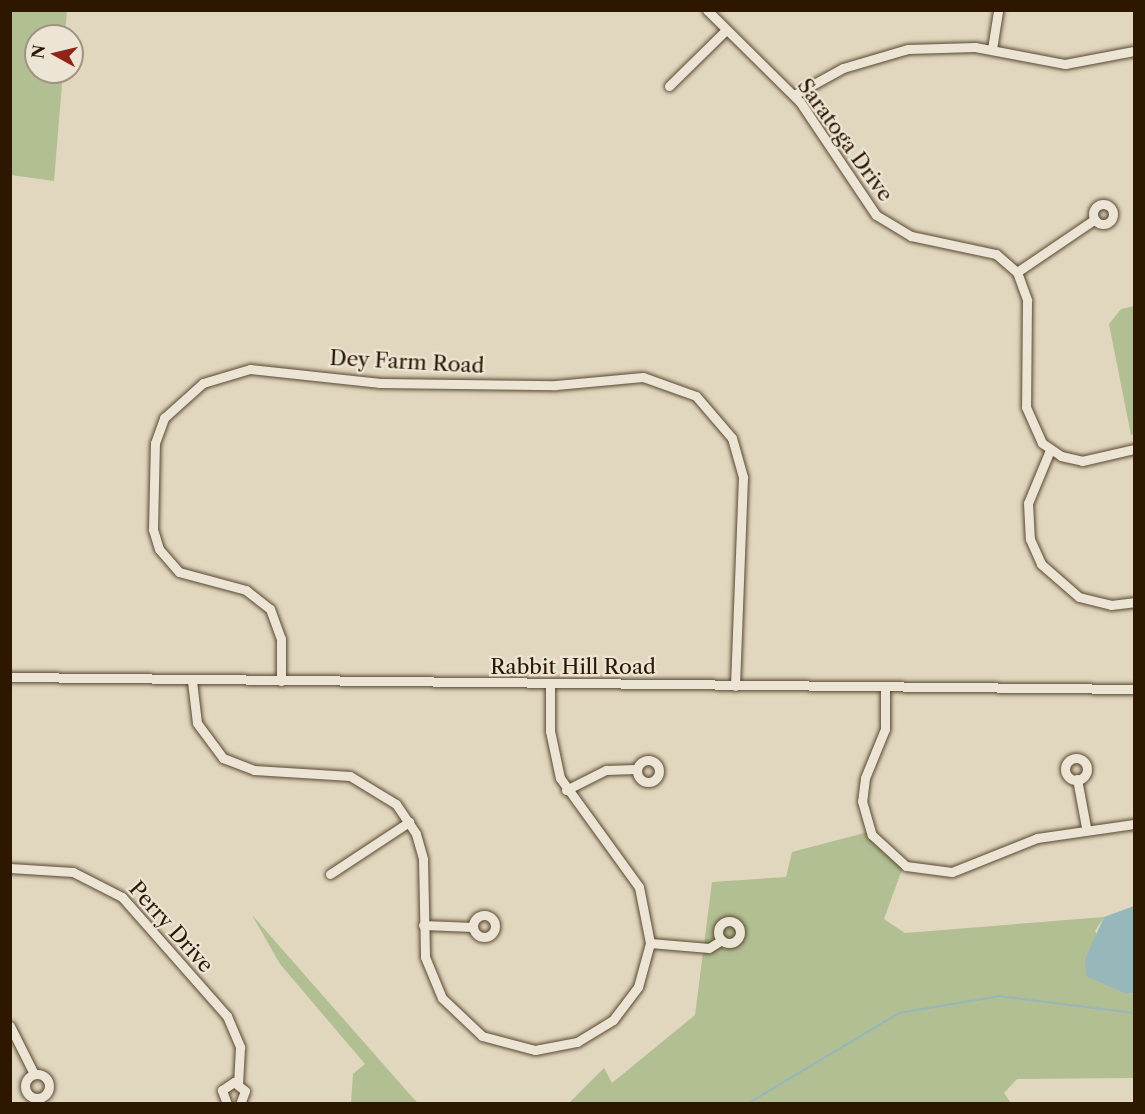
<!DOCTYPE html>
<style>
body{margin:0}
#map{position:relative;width:1145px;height:1114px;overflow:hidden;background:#e1d7be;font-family:"Libre Caslon Text",serif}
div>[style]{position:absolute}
.green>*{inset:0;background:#b1bf93}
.water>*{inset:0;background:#98b7bb}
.stream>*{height:2px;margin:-1px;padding:0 1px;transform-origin:1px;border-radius:1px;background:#98b7bb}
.roads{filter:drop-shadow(0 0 2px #5a4730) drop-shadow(0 0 2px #5a4730)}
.street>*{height:9px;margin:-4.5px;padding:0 4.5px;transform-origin:4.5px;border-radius:4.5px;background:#ece5d5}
.street>.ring{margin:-4.5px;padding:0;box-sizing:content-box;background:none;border:9px solid #ece5d5;border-radius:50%}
span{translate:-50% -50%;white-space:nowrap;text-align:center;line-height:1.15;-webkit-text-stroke:4.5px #ece5d5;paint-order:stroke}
.street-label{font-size:21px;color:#2d1700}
.frame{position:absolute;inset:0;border:12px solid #2d1700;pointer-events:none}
.north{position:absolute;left:24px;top:24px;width:60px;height:60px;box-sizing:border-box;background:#ece5d5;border:2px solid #a09380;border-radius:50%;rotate:278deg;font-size:16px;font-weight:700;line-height:24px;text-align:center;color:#2d1700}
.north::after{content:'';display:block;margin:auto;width:21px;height:27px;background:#8f2418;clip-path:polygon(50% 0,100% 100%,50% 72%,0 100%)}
</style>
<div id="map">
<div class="green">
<div style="clip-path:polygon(11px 10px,67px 11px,65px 36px,36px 36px,36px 72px,63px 72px,54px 181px,11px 175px)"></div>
<div style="clip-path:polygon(1134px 306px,1134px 434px,1131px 435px,1109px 324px,1121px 309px)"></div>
<div style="clip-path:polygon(872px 831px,904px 864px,884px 919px,905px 933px,1104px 917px,1095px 931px,1127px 994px,1134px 993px,1134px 1078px,1017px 1079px,1004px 1093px,1011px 1103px,568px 1104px,604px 1068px,612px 1083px,695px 1015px,712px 882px,786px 877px,792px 852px)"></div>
<div style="clip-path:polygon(252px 915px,413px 1098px,418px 1103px,351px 1103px,353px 1074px,365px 1064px,280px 964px)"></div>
</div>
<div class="water">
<div style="clip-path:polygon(1134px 906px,1134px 993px,1127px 994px,1086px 976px,1085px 959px,1104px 917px)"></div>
</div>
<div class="stream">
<div style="left:747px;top:1104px;width:177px;rotate:-30.9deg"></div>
<div style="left:899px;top:1013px;width:101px;rotate:-9.6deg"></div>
<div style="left:999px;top:996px;width:136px;rotate:7.2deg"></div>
</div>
<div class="roads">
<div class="street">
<div style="left:707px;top:10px;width:131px;rotate:44.7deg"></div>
<div style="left:800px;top:102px;width:136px;rotate:56.1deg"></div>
<div style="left:876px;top:215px;width:41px;rotate:31deg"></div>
<div style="left:911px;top:236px;width:87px;rotate:12deg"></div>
<div style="left:996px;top:254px;width:28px;rotate:41deg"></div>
<div style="left:1017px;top:272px;width:30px;rotate:70deg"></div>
<div style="left:1027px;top:300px;width:107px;rotate:90.5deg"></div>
<div style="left:1026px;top:407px;width:39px;rotate:66deg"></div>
<div style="left:1042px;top:443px;width:23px;rotate:34deg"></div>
<div style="left:1061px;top:456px;width:22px;rotate:13deg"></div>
<div style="left:1082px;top:461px;width:53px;rotate:-13deg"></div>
<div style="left:992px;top:49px;width:39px;rotate:-81deg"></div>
<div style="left:669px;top:86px;width:77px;rotate:-44.5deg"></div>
<div style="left:794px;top:95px;width:56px;rotate:-28.9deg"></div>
<div style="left:843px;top:68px;width:68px;rotate:-16.3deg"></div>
<div style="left:908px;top:49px;width:67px;rotate:-1.7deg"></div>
<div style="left:975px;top:47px;width:92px;rotate:10.7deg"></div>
<div style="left:1065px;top:64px;width:70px;rotate:-10.7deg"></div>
<div class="ring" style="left:1093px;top:204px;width:11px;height:11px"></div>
<div style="left:1017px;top:272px;width:94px;rotate:-34.2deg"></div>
<div style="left:1050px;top:450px;width:57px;rotate:112.5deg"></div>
<div style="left:1028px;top:503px;width:36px;rotate:87deg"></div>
<div style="left:1030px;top:539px;width:27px;rotate:66deg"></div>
<div style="left:1041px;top:564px;width:50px;rotate:41deg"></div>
<div style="left:1079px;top:597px;width:33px;rotate:14deg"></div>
<div style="left:1111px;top:605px;width:23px;rotate:-7deg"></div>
<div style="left:10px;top:677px;width:1124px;rotate:0.61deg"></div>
<div style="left:192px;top:681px;width:42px;rotate:83.2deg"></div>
<div style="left:197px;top:723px;width:44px;rotate:53.4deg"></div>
<div style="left:223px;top:758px;width:33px;rotate:21deg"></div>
<div style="left:254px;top:770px;width:96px;rotate:3.6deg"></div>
<div style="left:350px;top:776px;width:54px;rotate:31.3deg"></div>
<div style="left:396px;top:804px;width:36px;rotate:56deg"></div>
<div style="left:416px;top:834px;width:26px;rotate:74deg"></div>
<div style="left:423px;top:859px;width:98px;rotate:88.8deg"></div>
<div style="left:425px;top:957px;width:44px;rotate:67.5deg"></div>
<div style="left:442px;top:998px;width:55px;rotate:43.5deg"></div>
<div style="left:482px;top:1036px;width:55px;rotate:14.8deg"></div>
<div style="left:535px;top:1050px;width:43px;rotate:-10.8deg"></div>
<div style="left:577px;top:1042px;width:42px;rotate:-31.4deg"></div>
<div style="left:613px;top:1020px;width:41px;rotate:-52.9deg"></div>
<div style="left:638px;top:987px;width:46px;rotate:-74.7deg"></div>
<div style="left:650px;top:943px;width:57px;rotate:-101.1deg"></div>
<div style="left:639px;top:887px;width:135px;rotate:-125.9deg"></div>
<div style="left:560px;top:778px;width:48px;rotate:-102deg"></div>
<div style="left:550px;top:731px;width:46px;rotate:-90deg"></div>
<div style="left:281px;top:681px;width:42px;rotate:-90deg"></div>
<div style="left:281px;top:639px;width:32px;rotate:-110deg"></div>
<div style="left:270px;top:609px;width:31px;rotate:-142deg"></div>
<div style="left:246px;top:590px;width:69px;rotate:-165deg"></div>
<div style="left:179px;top:572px;width:30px;rotate:-131deg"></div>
<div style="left:159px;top:549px;width:21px;rotate:-107deg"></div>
<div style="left:153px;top:529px;width:86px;rotate:-88.7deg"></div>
<div style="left:155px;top:443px;width:27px;rotate:-70deg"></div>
<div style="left:164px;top:418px;width:52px;rotate:-41.9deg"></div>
<div style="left:203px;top:383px;width:49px;rotate:-16.6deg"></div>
<div style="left:250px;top:369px;width:131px;rotate:6.1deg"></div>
<div style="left:380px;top:383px;width:176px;rotate:0.7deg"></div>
<div style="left:556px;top:385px;width:87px;rotate:-5.3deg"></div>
<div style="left:643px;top:377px;width:56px;rotate:19.7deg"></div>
<div style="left:696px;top:396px;width:55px;rotate:49.4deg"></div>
<div style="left:732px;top:438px;width:41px;rotate:74.2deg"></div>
<div style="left:743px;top:477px;width:209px;rotate:92.2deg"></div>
<div style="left:885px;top:688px;width:41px;rotate:90deg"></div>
<div style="left:885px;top:729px;width:53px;rotate:112.2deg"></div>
<div style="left:865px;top:778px;width:23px;rotate:97deg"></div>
<div style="left:862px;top:801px;width:35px;rotate:74deg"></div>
<div style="left:872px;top:835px;width:46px;rotate:42.4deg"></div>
<div style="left:906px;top:866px;width:46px;rotate:7.4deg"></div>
<div style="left:952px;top:872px;width:92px;rotate:-21.8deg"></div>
<div style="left:1037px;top:838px;width:98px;rotate:-8.2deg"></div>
<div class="ring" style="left:1065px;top:758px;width:13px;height:13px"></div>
<div class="ring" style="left:637px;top:760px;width:13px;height:13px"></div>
<div style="left:1077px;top:779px;width:49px;rotate:79.4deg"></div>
<div style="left:566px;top:790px;width:45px;rotate:-26.6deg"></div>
<div style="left:606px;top:770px;width:30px;rotate:-2deg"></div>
<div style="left:10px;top:868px;width:63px;rotate:3.6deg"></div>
<div style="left:73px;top:872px;width:55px;rotate:27deg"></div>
<div style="left:122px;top:897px;width:159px;rotate:48.6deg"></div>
<div style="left:227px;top:1016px;width:34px;rotate:67deg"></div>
<div style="left:240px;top:1047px;width:36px;rotate:93deg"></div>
<div style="left:330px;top:874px;width:95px;rotate:-33.4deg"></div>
<div class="ring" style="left:473px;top:915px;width:13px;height:13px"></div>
<div class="ring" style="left:718px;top:921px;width:13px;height:13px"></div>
<div style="left:423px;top:925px;width:50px;rotate:2.3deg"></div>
<div style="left:650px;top:943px;width:59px;rotate:4.8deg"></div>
<div style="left:709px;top:948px;width:15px;rotate:-32deg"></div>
<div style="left:10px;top:1026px;width:54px;rotate:63.4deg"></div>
<div class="ring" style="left:25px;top:1074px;width:15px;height:15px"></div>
<div style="left:227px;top:1104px;width:15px;rotate:-110deg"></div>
<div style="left:222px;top:1090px;width:14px;rotate:-34deg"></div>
<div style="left:234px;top:1082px;width:14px;rotate:39deg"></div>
<div style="left:245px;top:1091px;width:14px;rotate:111deg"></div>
</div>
</div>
<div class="street-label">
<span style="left:845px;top:140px;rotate:54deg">Saratoga Drive</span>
<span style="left:407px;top:362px;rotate:3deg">Dey Farm Road</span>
<span style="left:573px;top:667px">Rabbit Hill Road</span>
<span style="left:171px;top:927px;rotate:48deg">Perry Drive</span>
</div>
<div class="frame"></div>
<div class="north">N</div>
</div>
